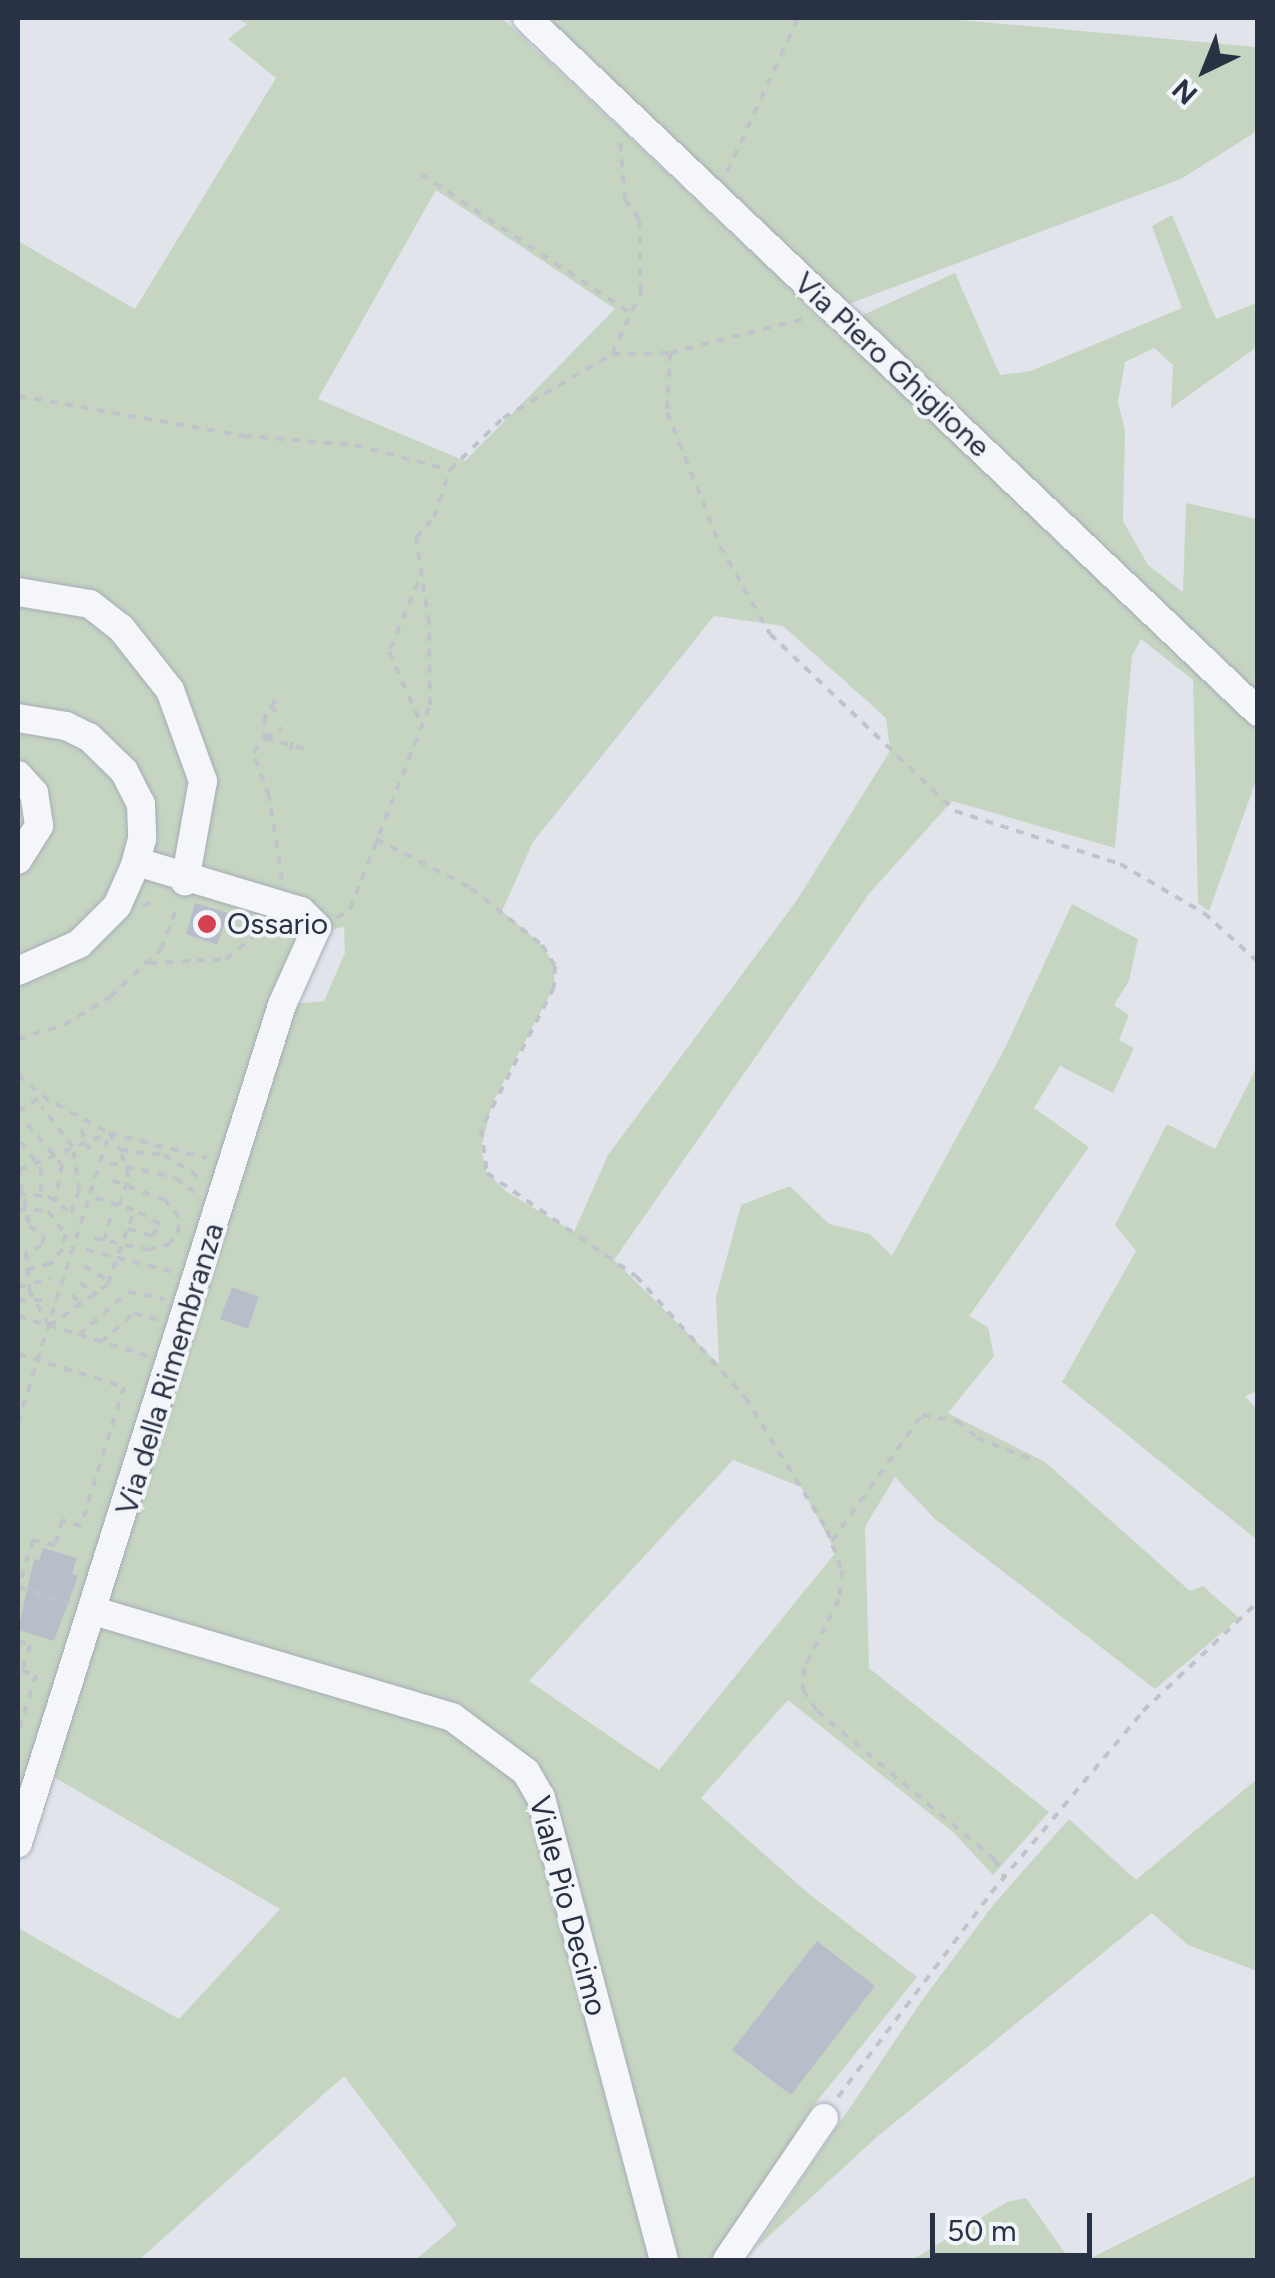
<!DOCTYPE html>
<style>
body{margin:0}
#map{position:relative;width:1275px;height:2278px;overflow:hidden;background:#e1e5eb;font-family:Figtree,sans-serif}
div>[style]{position:absolute}
.green>*{inset:0;background:#c6d5c2}
.building>*{inset:0;background:#b8bec9}
.path>*{height:4px;margin-top:-2px;transform-origin:0;background:repeating-linear-gradient(90deg,#c0c3ca 0 8px,transparent 0 16px)}
.roads{filter:drop-shadow(0 0 2px #a6acb6) drop-shadow(0 0 2px #a6acb6)}
.minor>*{height:28px;margin:-14px;padding:0 14px;transform-origin:14px;border-radius:14px;background:#f5f6f9}
.dots>*{width:28px;height:28px;translate:-50% -50%;box-sizing:border-box;border:5px solid #f1f4f8;border-radius:50%}
span{translate:-50% -50%;white-space:nowrap;text-align:center;line-height:1.15;-webkit-text-stroke:8px #f1f4f8;paint-order:stroke}
.street-label{font-size:30px;color:#293244}
.poi-label{font-size:30px;color:#293244}
.left{translate:0 -50%;text-align:left}
.frame{position:absolute;inset:0;border:20px solid #293244;pointer-events:none}
.north{position:absolute;left:1155px;top:20px;width:100px;height:100px;-webkit-text-stroke:8px #f1f4f8;paint-order:stroke;rotate:223deg;font-size:28px;font-weight:700;line-height:40px;text-align:center;color:#293244}
.north::after{content:'';display:block;margin:auto;width:35px;height:45px;background:#293244;clip-path:polygon(50% 0,100% 100%,50% 72%,0 100%)}
.scale{position:absolute;left:930px;top:2213px;width:162px;height:45px;box-sizing:border-box;border:5px solid #293244;border-top:0;padding-left:12px;font-size:30px;line-height:35px;white-space:nowrap;color:#293244;-webkit-text-stroke:8px #f1f4f8;paint-order:stroke}
</style>
<div id="map">
<div class="green">
<div style="clip-path:polygon(evenodd,236px 18px,502px 18px,1257px 725px,1257px 778px,1209px 911px,1198px 903px,1193px 680px,1141px 639px,1132px 656px,1115px 848px,952px 801px,869px 894px,614px 1260px,719px 1364px,716px 1297px,741px 1205px,790px 1186px,829px 1224px,870px 1234px,892px 1256px,1004px 1050px,1072px 904px,1138px 939px,1129px 981px,1114px 1005px,1129px 1015px,1119px 1040px,1134px 1048px,1113px 1093px,1060px 1066px,1034px 1108px,1089px 1147px,969px 1316px,988px 1327px,994px 1356px,948px 1413px,1045px 1462px,1190px 1591px,1203px 1586px,1239px 1618px,1155px 1689px,935px 1519px,895px 1477px,865px 1527px,869px 1668px,1049px 1812px,993px 1875px,953px 1832px,788px 1700px,701px 1798px,809px 1894px,917px 1977px,814px 2105px,716px 2260px,415px 2260px,457px 2225px,344px 2076px,139px 2260px,18px 2260px,18px 1928px,179px 2019px,280px 1909px,42px 1770px,18px 1843px,18px 241px,135px 309px,276px 78px,228px 39px,247px 24px,236px 18px,436px 190px,615px 309px,465px 461px,318px 399px,436px 190px,236px 18px,714px 616px,783px 626px,886px 718px,890px 751px,797px 900px,608px 1155px,574px 1232px,507px 1192px,487px 1173px,481px 1149px,492px 1104px,554px 987px,555px 966px,542px 945px,502px 911px,533px 842px,714px 616px,236px 18px,344px 927px,345px 953px,324px 1001px,282px 1005px,315px 933px,344px 927px,236px 18px,733px 1460px,801px 1487px,836px 1552px,659px 1770px,529px 1681px,733px 1460px)"></div>
<div style="clip-path:polygon(554px 18px,939px 18px,1257px 47px,1257px 131px,1181px 179px,838px 308px,552px 25px)"></div>
<div style="clip-path:polygon(1172px 215px,1216px 319px,1257px 303px,1257px 347px,1171px 408px,1173px 365px,1154px 348px,1125px 362px,1118px 402px,1125px 431px,1123px 521px,1148px 565px,1183px 592px,1186px 503px,1257px 519px,1257px 685px,1247px 690px,852px 320px,955px 273px,1000px 375px,1031px 371px,1182px 308px,1152px 226px)"></div>
<div style="clip-path:polygon(1257px 1067px,1258px 1391px,1245px 1396px,1257px 1409px,1257px 1540px,1062px 1382px,1136px 1251px,1115px 1225px,1167px 1124px,1215px 1149px)"></div>
<div style="clip-path:polygon(1257px 1779px,1257px 1971px,1188px 1945px,1152px 1913px,878px 2136px,755px 2249px,923px 1999px,994px 1904px,1069px 1819px,1136px 1880px)"></div>
<div style="clip-path:polygon(1257px 2175px,1257px 2260px,1087px 2260px)"></div>
<div style="clip-path:polygon(1026px 2198px,1070px 2260px,912px 2260px,1007px 2202px)"></div>
</div>
<div class="building">
<div style="clip-path:polygon(195px 903px,228px 913px,217px 945px,186px 934px)"></div>
<div style="clip-path:polygon(232px 1287px,259px 1297px,248px 1329px,220px 1319px)"></div>
<div style="clip-path:polygon(43px 1548px,77px 1558px,72px 1574px,78px 1576px,54px 1641px,18px 1630px,34px 1559px,39px 1561px)"></div>
<div style="clip-path:polygon(817px 1941px,875px 1986px,791px 2095px,732px 2050px)"></div>
</div>
<div class="path">
<div style="left:727px;top:172px;width:170px;rotate:-65.2deg"></div>
<div style="left:421px;top:174px;width:251px;rotate:33.6deg"></div>
<div style="left:670px;top:353px;width:59px;rotate:92.9deg"></div>
<div style="left:667px;top:412px;width:144px;rotate:68.4deg"></div>
<div style="left:720px;top:546px;width:101px;rotate:60.4deg"></div>
<div style="left:770px;top:634px;width:256px;rotate:43.7deg"></div>
<div style="left:955px;top:811px;width:173px;rotate:17.8deg"></div>
<div style="left:1120px;top:864px;width:97px;rotate:30.3deg"></div>
<div style="left:1204px;top:913px;width:73px;rotate:42.2deg"></div>
<div style="left:612px;top:354px;width:58px;rotate:-1deg"></div>
<div style="left:670px;top:353px;width:141px;rotate:-14.3deg"></div>
<div style="left:18px;top:396px;width:230px;rotate:10deg"></div>
<div style="left:244px;top:436px;width:111px;rotate:4.6deg"></div>
<div style="left:355px;top:445px;width:98px;rotate:14.7deg"></div>
<div style="left:418px;top:582px;width:76px;rotate:112.5deg"></div>
<div style="left:389px;top:652px;width:83px;rotate:65.9deg"></div>
<div style="left:275px;top:700px;width:20px;rotate:120deg"></div>
<div style="left:265px;top:717px;width:21px;rotate:90deg"></div>
<div style="left:265px;top:738px;width:20px;rotate:-30deg"></div>
<div style="left:270px;top:707px;width:16px;rotate:35deg"></div>
<div style="left:291px;top:750px;width:15px;rotate:-82deg"></div>
<div style="left:376px;top:839px;width:107px;rotate:27.3deg"></div>
<div style="left:471px;top:888px;width:91px;rotate:38.8deg"></div>
<div style="left:542px;top:945px;width:25px;rotate:58deg"></div>
<div style="left:555px;top:966px;width:21px;rotate:93deg"></div>
<div style="left:554px;top:987px;width:160px;rotate:117.2deg"></div>
<div style="left:481px;top:1129px;width:44px;rotate:82.2deg"></div>
<div style="left:487px;top:1173px;width:181px;rotate:34.7deg"></div>
<div style="left:636px;top:1276px;width:163px;rotate:48deg"></div>
<div style="left:745px;top:1397px;width:156px;rotate:58.3deg"></div>
<div style="left:827px;top:1530px;width:44px;rotate:69.9deg"></div>
<div style="left:842px;top:1571px;width:28px;rotate:96deg"></div>
<div style="left:839px;top:1599px;width:77px;rotate:116.9deg"></div>
<div style="left:804px;top:1668px;width:22px;rotate:93deg"></div>
<div style="left:803px;top:1690px;width:25px;rotate:56deg"></div>
<div style="left:817px;top:1711px;width:232px;rotate:39.9deg"></div>
<div style="left:995px;top:1860px;width:19px;rotate:62deg"></div>
<div style="left:282px;top:880px;width:85px;rotate:-98.8deg"></div>
<div style="left:269px;top:796px;width:46px;rotate:-110.4deg"></div>
<div style="left:253px;top:753px;width:19px;rotate:-51deg"></div>
<div style="left:265px;top:738px;width:41px;rotate:15.4deg"></div>
<div style="left:143px;top:906px;width:10px;rotate:-29deg"></div>
<div style="left:337px;top:918px;width:16px;rotate:-35deg"></div>
<div style="left:350px;top:909px;width:219px;rotate:-68.6deg"></div>
<div style="left:430px;top:705px;width:82px;rotate:-90.7deg"></div>
<div style="left:429px;top:623px;width:86px;rotate:-98.7deg"></div>
<div style="left:416px;top:538px;width:28px;rotate:-49deg"></div>
<div style="left:434px;top:517px;width:50px;rotate:-71.2deg"></div>
<div style="left:450px;top:470px;width:74px;rotate:-44.5deg"></div>
<div style="left:503px;top:418px;width:126px;rotate:-30.4deg"></div>
<div style="left:612px;top:354px;width:68px;rotate:-64.9deg"></div>
<div style="left:641px;top:292px;width:73px;rotate:-91.6deg"></div>
<div style="left:639px;top:219px;width:24px;rotate:-125deg"></div>
<div style="left:625px;top:199px;width:60px;rotate:-94.8deg"></div>
<div style="left:149px;top:963px;width:77px;rotate:-3deg"></div>
<div style="left:226px;top:959px;width:52px;rotate:-39.5deg"></div>
<div style="left:18px;top:1039px;width:48px;rotate:-16.9deg"></div>
<div style="left:64px;top:1025px;width:54px;rotate:-31.3deg"></div>
<div style="left:110px;top:997px;width:70px;rotate:-43.3deg"></div>
<div style="left:161px;top:949px;width:47px;rotate:-68.9deg"></div>
<div style="left:18px;top:1075px;width:32px;rotate:41deg"></div>
<div style="left:18px;top:1112px;width:29px;rotate:-34deg"></div>
<div style="left:42px;top:1096px;width:77px;rotate:28.9deg"></div>
<div style="left:109px;top:1133px;width:101px;rotate:14.3deg"></div>
<div style="left:27px;top:1124px;width:54px;rotate:49.5deg"></div>
<div style="left:62px;top:1165px;width:37px;rotate:101deg"></div>
<div style="left:81px;top:1129px;width:22px;rotate:68deg"></div>
<div style="left:109px;top:1133px;width:20px;rotate:57deg"></div>
<div style="left:120px;top:1150px;width:44px;rotate:6.5deg"></div>
<div style="left:164px;top:1155px;width:40px;rotate:32deg"></div>
<div style="left:20px;top:1142px;width:33px;rotate:51deg"></div>
<div style="left:41px;top:1168px;width:27px;rotate:90deg"></div>
<div style="left:110px;top:1163px;width:68px;rotate:12.8deg"></div>
<div style="left:176px;top:1178px;width:23px;rotate:38deg"></div>
<div style="left:18px;top:1168px;width:59px;rotate:79.3deg"></div>
<div style="left:29px;top:1226px;width:18px;rotate:34deg"></div>
<div style="left:44px;top:1236px;width:10px;rotate:101deg"></div>
<div style="left:42px;top:1246px;width:17px;rotate:159deg"></div>
<div style="left:26px;top:1252px;width:38px;rotate:85deg"></div>
<div style="left:29px;top:1290px;width:41px;rotate:60.9deg"></div>
<div style="left:49px;top:1326px;width:72px;rotate:-35.4deg"></div>
<div style="left:108px;top:1284px;width:78px;rotate:-70.6deg"></div>
<div style="left:134px;top:1210px;width:47px;rotate:-162.7deg"></div>
<div style="left:19px;top:1170px;width:97px;rotate:-22.3deg"></div>
<div style="left:18px;top:1194px;width:30px;rotate:4deg"></div>
<div style="left:48px;top:1196px;width:29px;rotate:36deg"></div>
<div style="left:71px;top:1213px;width:23px;rotate:-70deg"></div>
<div style="left:79px;top:1191px;width:44px;rotate:-97.8deg"></div>
<div style="left:73px;top:1147px;width:51px;rotate:-127.8deg"></div>
<div style="left:119px;top:1205px;width:30px;rotate:-70deg"></div>
<div style="left:129px;top:1177px;width:28px;rotate:-108deg"></div>
<div style="left:18px;top:1209px;width:30px;rotate:4deg"></div>
<div style="left:48px;top:1211px;width:29px;rotate:54deg"></div>
<div style="left:65px;top:1234px;width:15px;rotate:98deg"></div>
<div style="left:63px;top:1249px;width:20px;rotate:131deg"></div>
<div style="left:50px;top:1264px;width:33px;rotate:166deg"></div>
<div style="left:128px;top:1229px;width:25px;rotate:16deg"></div>
<div style="left:152px;top:1236px;width:14px;rotate:-56deg"></div>
<div style="left:160px;top:1224px;width:29px;rotate:-151deg"></div>
<div style="left:94px;top:1238px;width:55px;rotate:12.5deg"></div>
<div style="left:148px;top:1250px;width:21px;rotate:-14deg"></div>
<div style="left:168px;top:1245px;width:16px;rotate:-50deg"></div>
<div style="left:178px;top:1233px;width:16px;rotate:-86deg"></div>
<div style="left:179px;top:1217px;width:22px;rotate:-129deg"></div>
<div style="left:165px;top:1200px;width:63px;rotate:-159.6deg"></div>
<div style="left:104px;top:1241px;width:29px;rotate:-74deg"></div>
<div style="left:86px;top:1250px;width:91px;rotate:14deg"></div>
<div style="left:84px;top:1266px;width:29px;rotate:31deg"></div>
<div style="left:80px;top:1283px;width:21px;rotate:35deg"></div>
<div style="left:18px;top:1287px;width:34px;rotate:-14deg"></div>
<div style="left:72px;top:1295px;width:16px;rotate:45deg"></div>
<div style="left:18px;top:1300px;width:26px"></div>
<div style="left:18px;top:1316px;width:136px;rotate:17.1deg"></div>
<div style="left:79px;top:1335px;width:65px;rotate:-41.3deg"></div>
<div style="left:128px;top:1292px;width:37px;rotate:11deg"></div>
<div style="left:101px;top:1342px;width:44px;rotate:-41.3deg"></div>
<div style="left:134px;top:1313px;width:25px;rotate:16deg"></div>
<div style="left:18px;top:1354px;width:111px;rotate:17.3deg"></div>
<div style="left:124px;top:1387px;width:145px;rotate:107.2deg"></div>
<div style="left:81px;top:1526px;width:20px;rotate:-162deg"></div>
<div style="left:62px;top:1520px;width:26px;rotate:106deg"></div>
<div style="left:55px;top:1545px;width:23px;rotate:-167deg"></div>
<div style="left:33px;top:1540px;width:51px;rotate:107deg"></div>
<div style="left:18px;top:1422px;width:303px;rotate:-72.5deg"></div>
<div style="left:832px;top:1541px;width:155px;rotate:-54.5deg"></div>
<div style="left:922px;top:1415px;width:36px;rotate:10deg"></div>
<div style="left:957px;top:1421px;width:26px;rotate:40deg"></div>
<div style="left:977px;top:1438px;width:62px;rotate:21.6deg"></div>
<div style="left:18px;top:1587px;width:54px;rotate:17.1deg"></div>
<div style="left:18px;top:1641px;width:13px;rotate:18deg"></div>
<div style="left:30px;top:1645px;width:27px;rotate:107deg"></div>
<div style="left:22px;top:1671px;width:15px;rotate:16deg"></div>
<div style="left:36px;top:1675px;width:61px;rotate:107.2deg"></div>
<div style="left:838px;top:2097px;width:255px;rotate:-53.1deg"></div>
<div style="left:991px;top:1893px;width:237px;rotate:-50.1deg"></div>
<div style="left:1143px;top:1711px;width:158px;rotate:-43.5deg"></div>
</div>
<div class="roads">
<div class="minor">
<div style="left:527px;top:18px;width:1008px;rotate:43.51deg"></div>
<div style="left:18px;top:592px;width:73px;rotate:9.5deg"></div>
<div style="left:90px;top:604px;width:39px;rotate:38deg"></div>
<div style="left:121px;top:628px;width:79px;rotate:51.7deg"></div>
<div style="left:170px;top:690px;width:97px;rotate:70.1deg"></div>
<div style="left:203px;top:781px;width:102px;rotate:100.2deg"></div>
<div style="left:18px;top:718px;width:49px;rotate:9.5deg"></div>
<div style="left:66px;top:726px;width:25px;rotate:26deg"></div>
<div style="left:89px;top:737px;width:49px;rotate:44.2deg"></div>
<div style="left:124px;top:771px;width:37px;rotate:63deg"></div>
<div style="left:141px;top:804px;width:35px;rotate:88deg"></div>
<div style="left:142px;top:839px;width:30px;rotate:105deg"></div>
<div style="left:18px;top:775px;width:24px;rotate:48deg"></div>
<div style="left:34px;top:793px;width:33px;rotate:81deg"></div>
<div style="left:39px;top:826px;width:40px;rotate:122deg"></div>
<div style="left:18px;top:971px;width:67px;rotate:-23.9deg"></div>
<div style="left:79px;top:944px;width:54px;rotate:-45deg"></div>
<div style="left:117px;top:906px;width:42px;rotate:-65.9deg"></div>
<div style="left:134px;top:868px;width:11px;rotate:-22deg"></div>
<div style="left:144px;top:864px;width:164px;rotate:16.7deg"></div>
<div style="left:301px;top:911px;width:23px;rotate:45deg"></div>
<div style="left:317px;top:927px;width:85px;rotate:114.2deg"></div>
<div style="left:282px;top:1005px;width:879px;rotate:107.49deg"></div>
<div style="left:94px;top:1611px;width:373px;rotate:16.5deg"></div>
<div style="left:452px;top:1717px;width:92px;rotate:36.6deg"></div>
<div style="left:526px;top:1772px;width:30px;rotate:60deg"></div>
<div style="left:541px;top:1798px;width:478px;rotate:75.1deg"></div>
<div style="left:727px;top:2260px;width:172px;rotate:-55.7deg"></div>
</div>
</div>
<div class="dots">
<div style="left:207px;top:924px;background:#d64152"></div>
</div>
<div class="street-label">
<span style="left:892px;top:365px;rotate:43deg">Via Piero Ghiglione</span>
<span style="left:170px;top:1369px;rotate:-73deg">Via della Rimembranza</span>
<span style="left:568px;top:1906px;rotate:75deg">Viale Pio Decimo</span>
</div>
<div class="poi-label">
<span class="left" style="left:227px;top:924px">Ossario</span>
</div>
<div class="frame"></div>
<div class="north">N</div>
<div class="scale">50 m</div>
</div>
